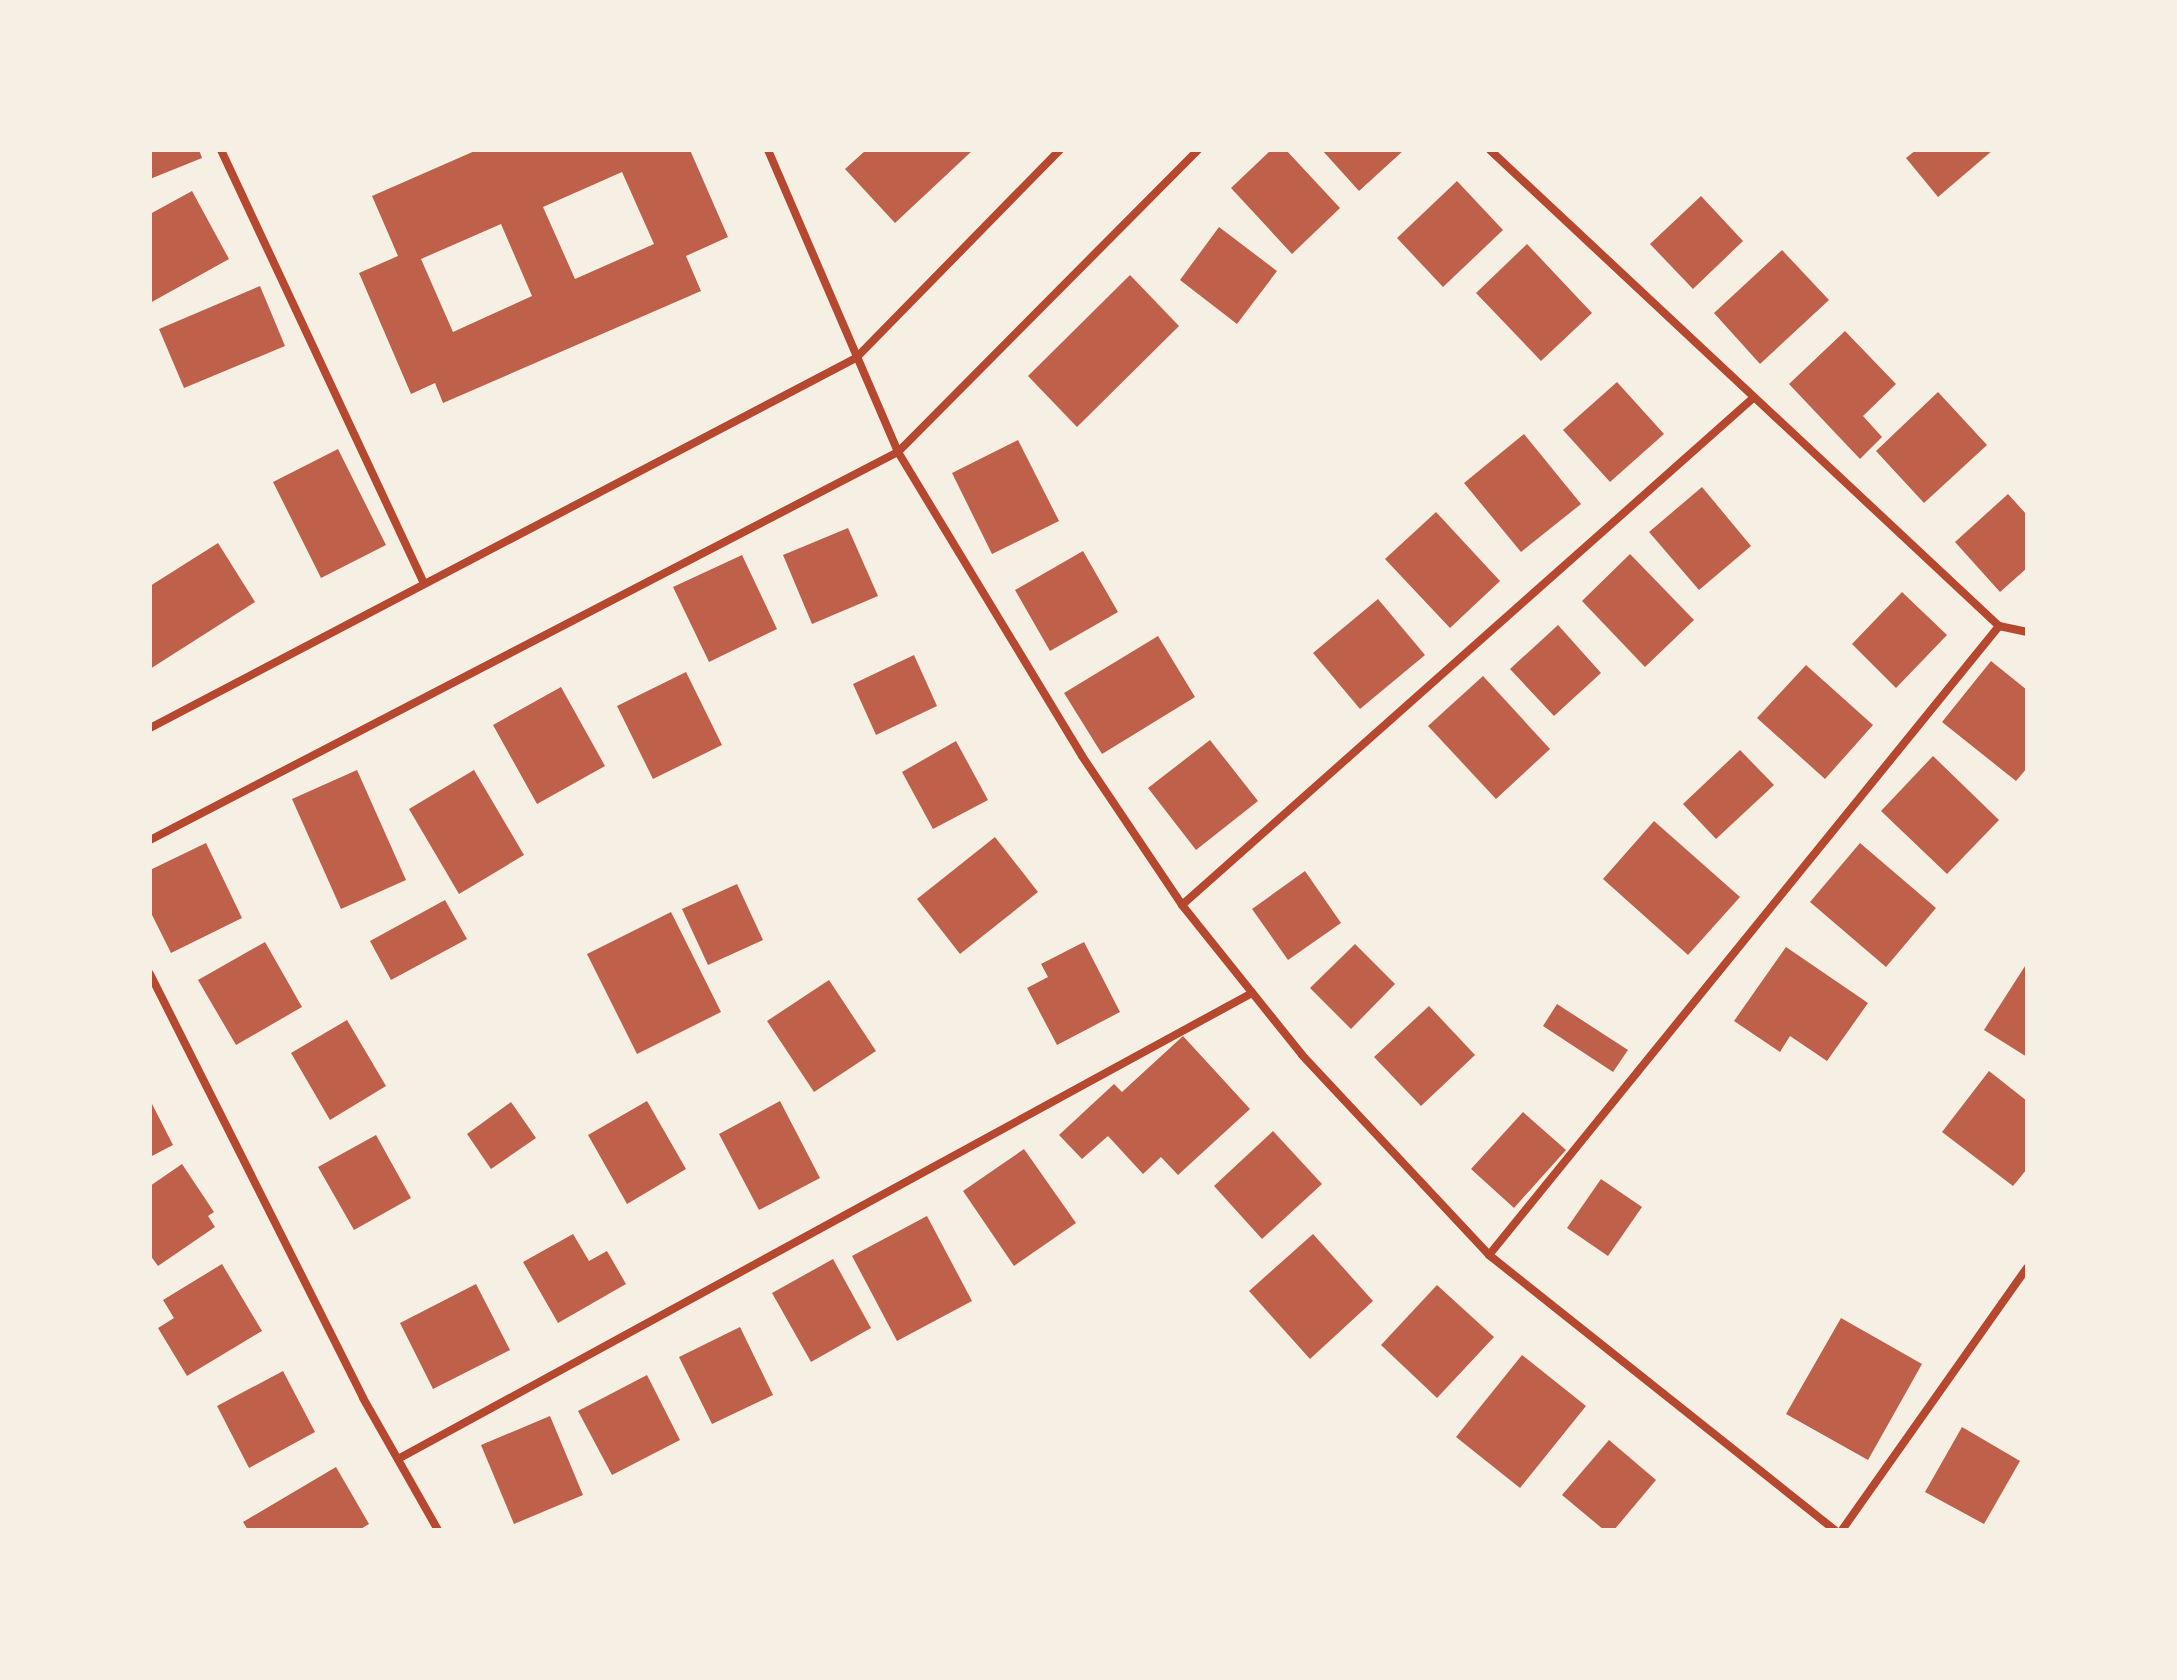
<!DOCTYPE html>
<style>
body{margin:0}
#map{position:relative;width:2177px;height:1680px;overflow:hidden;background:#f6efe4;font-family:Helvetica,sans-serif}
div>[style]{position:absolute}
.building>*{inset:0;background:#bf614a}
.minor>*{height:8px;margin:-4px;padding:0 4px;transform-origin:4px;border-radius:4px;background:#b5482f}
span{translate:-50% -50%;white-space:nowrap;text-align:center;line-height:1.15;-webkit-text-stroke:7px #f6efe4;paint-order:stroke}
.frame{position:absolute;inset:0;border:152px solid #f6efe4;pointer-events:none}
</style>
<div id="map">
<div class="building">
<div style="clip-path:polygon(150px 150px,199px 150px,202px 158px,150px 179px)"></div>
<div style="clip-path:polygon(evenodd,477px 150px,690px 150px,728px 237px,686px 256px,701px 291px,443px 403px,435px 383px,411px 394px,359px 273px,398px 256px,372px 196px,477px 150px,622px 172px,654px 244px,575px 279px,543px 207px,622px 172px,477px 150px,501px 224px,532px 296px,453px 332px,421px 259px,501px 224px)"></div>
<div style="clip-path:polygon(866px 150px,973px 150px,895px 223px,845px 169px)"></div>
<div style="clip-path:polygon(1271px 150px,1286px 150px,1340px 208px,1292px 254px,1231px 188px)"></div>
<div style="clip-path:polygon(1322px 150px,1404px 150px,1359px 191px)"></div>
<div style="clip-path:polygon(1916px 150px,1993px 150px,1938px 197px,1906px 158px)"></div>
<div style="clip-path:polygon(1457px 181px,1503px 230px,1443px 287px,1397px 238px)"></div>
<div style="clip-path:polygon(192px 191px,229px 259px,150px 303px,150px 214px)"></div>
<div style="clip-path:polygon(1701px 196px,1743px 241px,1693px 289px,1650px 244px)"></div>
<div style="clip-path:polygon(1219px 227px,1277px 271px,1237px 324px,1180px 280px)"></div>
<div style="clip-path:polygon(1527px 244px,1592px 313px,1541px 361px,1476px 293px)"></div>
<div style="clip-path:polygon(1782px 250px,1829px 300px,1760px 364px,1714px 313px)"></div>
<div style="clip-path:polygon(1130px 275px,1179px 326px,1077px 427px,1028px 376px)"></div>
<div style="clip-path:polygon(260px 286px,285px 346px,184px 388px,159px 329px)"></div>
<div style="clip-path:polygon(1845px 331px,1896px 384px,1863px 416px,1882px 437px,1860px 459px,1789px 384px)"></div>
<div style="clip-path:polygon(1617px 382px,1664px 434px,1610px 482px,1563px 430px)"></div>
<div style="clip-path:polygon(1938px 392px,1987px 445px,1924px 503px,1876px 451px)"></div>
<div style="clip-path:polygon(1524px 434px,1581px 504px,1521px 552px,1464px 483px)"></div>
<div style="clip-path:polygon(1018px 440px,1059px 521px,992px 554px,952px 473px)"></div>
<div style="clip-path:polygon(338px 449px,386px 545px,321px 578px,273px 482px)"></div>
<div style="clip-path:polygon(1702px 487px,1751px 546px,1699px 590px,1649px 532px)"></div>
<div style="clip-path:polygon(2008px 494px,2027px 515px,2027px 568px,2000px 592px,1955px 542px)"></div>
<div style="clip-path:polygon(1436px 512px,1500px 581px,1450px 628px,1385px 559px)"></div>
<div style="clip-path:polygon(848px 528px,878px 596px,812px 624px,783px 555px)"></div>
<div style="clip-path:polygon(218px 543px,255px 602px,150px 669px,150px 586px)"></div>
<div style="clip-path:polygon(1083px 551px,1118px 612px,1050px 651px,1015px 590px)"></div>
<div style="clip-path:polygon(1630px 554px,1694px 620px,1645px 667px,1582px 601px)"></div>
<div style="clip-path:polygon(742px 555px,777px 629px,709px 662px,673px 587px)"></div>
<div style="clip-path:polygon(1902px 592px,1947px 635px,1896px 688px,1852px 644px)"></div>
<div style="clip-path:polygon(1378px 599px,1425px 655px,1360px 709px,1313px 653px)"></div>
<div style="clip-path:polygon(1558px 625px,1601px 673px,1554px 716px,1510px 669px)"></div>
<div style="clip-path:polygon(1158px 636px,1195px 697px,1102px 754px,1064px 693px)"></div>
<div style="clip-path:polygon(914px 655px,937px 706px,876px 735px,853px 684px)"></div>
<div style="clip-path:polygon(1991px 661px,2027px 690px,2027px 768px,2016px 781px,1942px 722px)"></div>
<div style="clip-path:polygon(1806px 665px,1873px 725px,1825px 779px,1757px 718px)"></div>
<div style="clip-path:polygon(686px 672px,722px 745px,653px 779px,617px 706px)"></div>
<div style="clip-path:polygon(1483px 676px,1550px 749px,1496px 799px,1428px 726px)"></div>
<div style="clip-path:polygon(561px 687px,605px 766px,537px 804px,493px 725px)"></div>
<div style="clip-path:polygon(1210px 740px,1258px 801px,1196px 850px,1148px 788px)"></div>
<div style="clip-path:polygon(956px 741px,988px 800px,933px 829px,902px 772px)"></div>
<div style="clip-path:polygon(1740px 750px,1774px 785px,1716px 839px,1683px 804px)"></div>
<div style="clip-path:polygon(1933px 756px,1999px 820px,1947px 874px,1881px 811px)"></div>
<div style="clip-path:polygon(357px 770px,406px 880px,341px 909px,292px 799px)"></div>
<div style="clip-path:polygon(474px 770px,524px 855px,459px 894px,409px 809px)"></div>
<div style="clip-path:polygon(1654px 821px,1740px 897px,1688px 955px,1603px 879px)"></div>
<div style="clip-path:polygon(995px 837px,1038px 892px,960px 954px,917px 899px)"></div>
<div style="clip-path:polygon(206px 843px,242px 918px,171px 953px,150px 911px,150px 870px)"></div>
<div style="clip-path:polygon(1860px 843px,1936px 908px,1886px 967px,1810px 902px)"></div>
<div style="clip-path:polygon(1305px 871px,1341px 923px,1288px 960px,1252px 909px)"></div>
<div style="clip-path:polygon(737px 884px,763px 940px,708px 965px,682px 909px)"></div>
<div style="clip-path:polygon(445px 900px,467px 939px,391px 980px,370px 941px)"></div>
<div style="clip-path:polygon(671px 912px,721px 1012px,637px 1054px,587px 954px)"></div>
<div style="clip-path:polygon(265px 942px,302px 1007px,236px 1045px,198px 980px)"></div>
<div style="clip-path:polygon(1084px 942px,1120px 1012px,1057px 1045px,1027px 988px,1048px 977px,1041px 964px)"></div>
<div style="clip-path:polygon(1355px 944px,1395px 984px,1351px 1029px,1310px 988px)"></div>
<div style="clip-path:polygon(1786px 947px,1868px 1003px,1827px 1061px,1790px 1036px,1780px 1052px,1734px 1021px)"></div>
<div style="clip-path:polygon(2027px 963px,2027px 1057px,1984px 1030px)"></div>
<div style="clip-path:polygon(829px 980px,876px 1051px,814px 1092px,767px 1021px)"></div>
<div style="clip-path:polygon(1557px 1004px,1628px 1050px,1613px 1072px,1543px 1026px)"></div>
<div style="clip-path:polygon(1429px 1006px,1475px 1055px,1421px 1106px,1374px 1057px)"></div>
<div style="clip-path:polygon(347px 1020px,386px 1086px,330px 1120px,291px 1053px)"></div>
<div style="clip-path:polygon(1183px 1036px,1250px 1109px,1178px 1175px,1161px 1157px,1143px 1174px,1108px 1136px,1082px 1159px,1059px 1135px,1114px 1084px,1122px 1092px)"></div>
<div style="clip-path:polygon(1989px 1071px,2027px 1101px,2027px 1169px,2013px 1186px,1942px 1132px)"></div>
<div style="clip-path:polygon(150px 1100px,173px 1145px,150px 1157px)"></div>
<div style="clip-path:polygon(647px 1101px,686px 1169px,627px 1204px,588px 1135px)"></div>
<div style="clip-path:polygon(780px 1101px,820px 1178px,759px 1210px,719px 1134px)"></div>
<div style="clip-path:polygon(511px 1102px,536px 1138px,491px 1169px,467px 1134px)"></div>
<div style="clip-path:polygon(1523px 1112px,1566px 1150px,1514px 1208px,1471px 1169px)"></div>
<div style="clip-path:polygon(1273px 1131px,1322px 1184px,1262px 1239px,1214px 1186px)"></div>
<div style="clip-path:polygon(376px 1135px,411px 1198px,354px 1230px,318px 1167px)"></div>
<div style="clip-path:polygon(1024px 1149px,1076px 1223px,1014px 1266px,963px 1191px)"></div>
<div style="clip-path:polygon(182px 1164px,214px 1212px,208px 1216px,215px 1227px,158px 1266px,150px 1255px,150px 1186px)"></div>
<div style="clip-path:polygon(1601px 1179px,1642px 1207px,1608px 1256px,1567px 1228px)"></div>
<div style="clip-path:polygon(927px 1216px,972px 1301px,897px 1341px,852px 1256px)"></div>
<div style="clip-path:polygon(573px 1234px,589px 1261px,607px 1251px,626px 1284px,558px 1323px,523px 1262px)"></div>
<div style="clip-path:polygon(1313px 1234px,1373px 1301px,1310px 1359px,1249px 1291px)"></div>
<div style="clip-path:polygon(833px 1259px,871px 1328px,811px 1362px,772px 1293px)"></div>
<div style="clip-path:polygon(222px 1264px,262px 1331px,187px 1376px,158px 1328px,174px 1318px,163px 1300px)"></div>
<div style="clip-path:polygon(476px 1284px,510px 1350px,433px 1389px,400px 1323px)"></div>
<div style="clip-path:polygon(1437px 1285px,1494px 1337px,1437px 1398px,1381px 1345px)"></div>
<div style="clip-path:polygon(1841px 1318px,1922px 1364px,1868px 1460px,1786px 1414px)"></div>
<div style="clip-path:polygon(740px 1327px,773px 1395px,712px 1424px,679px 1357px)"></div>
<div style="clip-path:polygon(1522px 1355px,1586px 1406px,1520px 1488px,1456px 1437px)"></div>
<div style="clip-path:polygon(283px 1371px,315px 1432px,249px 1468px,217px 1406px)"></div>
<div style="clip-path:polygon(647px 1375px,680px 1440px,612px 1475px,578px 1411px)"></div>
<div style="clip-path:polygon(550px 1416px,583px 1495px,514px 1524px,481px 1445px)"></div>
<div style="clip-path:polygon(1962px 1427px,2020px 1461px,1984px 1524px,1925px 1492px)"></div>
<div style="clip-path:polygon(1609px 1440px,1656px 1480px,1614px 1530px,1604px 1530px,1562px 1495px)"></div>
<div style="clip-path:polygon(336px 1467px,369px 1524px,359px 1530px,248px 1530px,243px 1522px)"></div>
</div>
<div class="minor">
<div style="left:221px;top:150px;width:477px;rotate:64.9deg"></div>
<div style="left:768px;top:150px;width:329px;rotate:66.7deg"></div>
<div style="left:898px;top:452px;width:355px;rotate:58.8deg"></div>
<div style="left:1082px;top:756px;width:179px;rotate:56.1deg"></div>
<div style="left:1182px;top:905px;width:192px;rotate:51.3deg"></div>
<div style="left:1302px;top:1055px;width:274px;rotate:46.9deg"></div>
<div style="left:1489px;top:1255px;width:442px;rotate:38.5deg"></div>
<div style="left:1490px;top:150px;width:697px;rotate:43.08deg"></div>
<div style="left:1999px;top:626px;width:29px;rotate:12deg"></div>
<div style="left:150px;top:728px;width:797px;rotate:-27.66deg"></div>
<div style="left:856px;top:358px;width:291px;rotate:-45.6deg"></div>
<div style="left:150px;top:840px;width:843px;rotate:-27.42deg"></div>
<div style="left:898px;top:452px;width:426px;rotate:-45.2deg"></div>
<div style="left:1182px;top:905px;width:761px;rotate:-41.59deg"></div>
<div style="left:150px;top:974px;width:474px;rotate:63.3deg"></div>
<div style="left:363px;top:1398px;width:152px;rotate:60.4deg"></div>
<div style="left:1489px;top:1255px;width:810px;rotate:-50.96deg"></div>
<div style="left:398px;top:1459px;width:973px;rotate:-28.62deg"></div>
<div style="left:1842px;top:1530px;width:321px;rotate:-54.8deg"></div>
</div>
<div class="frame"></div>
</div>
